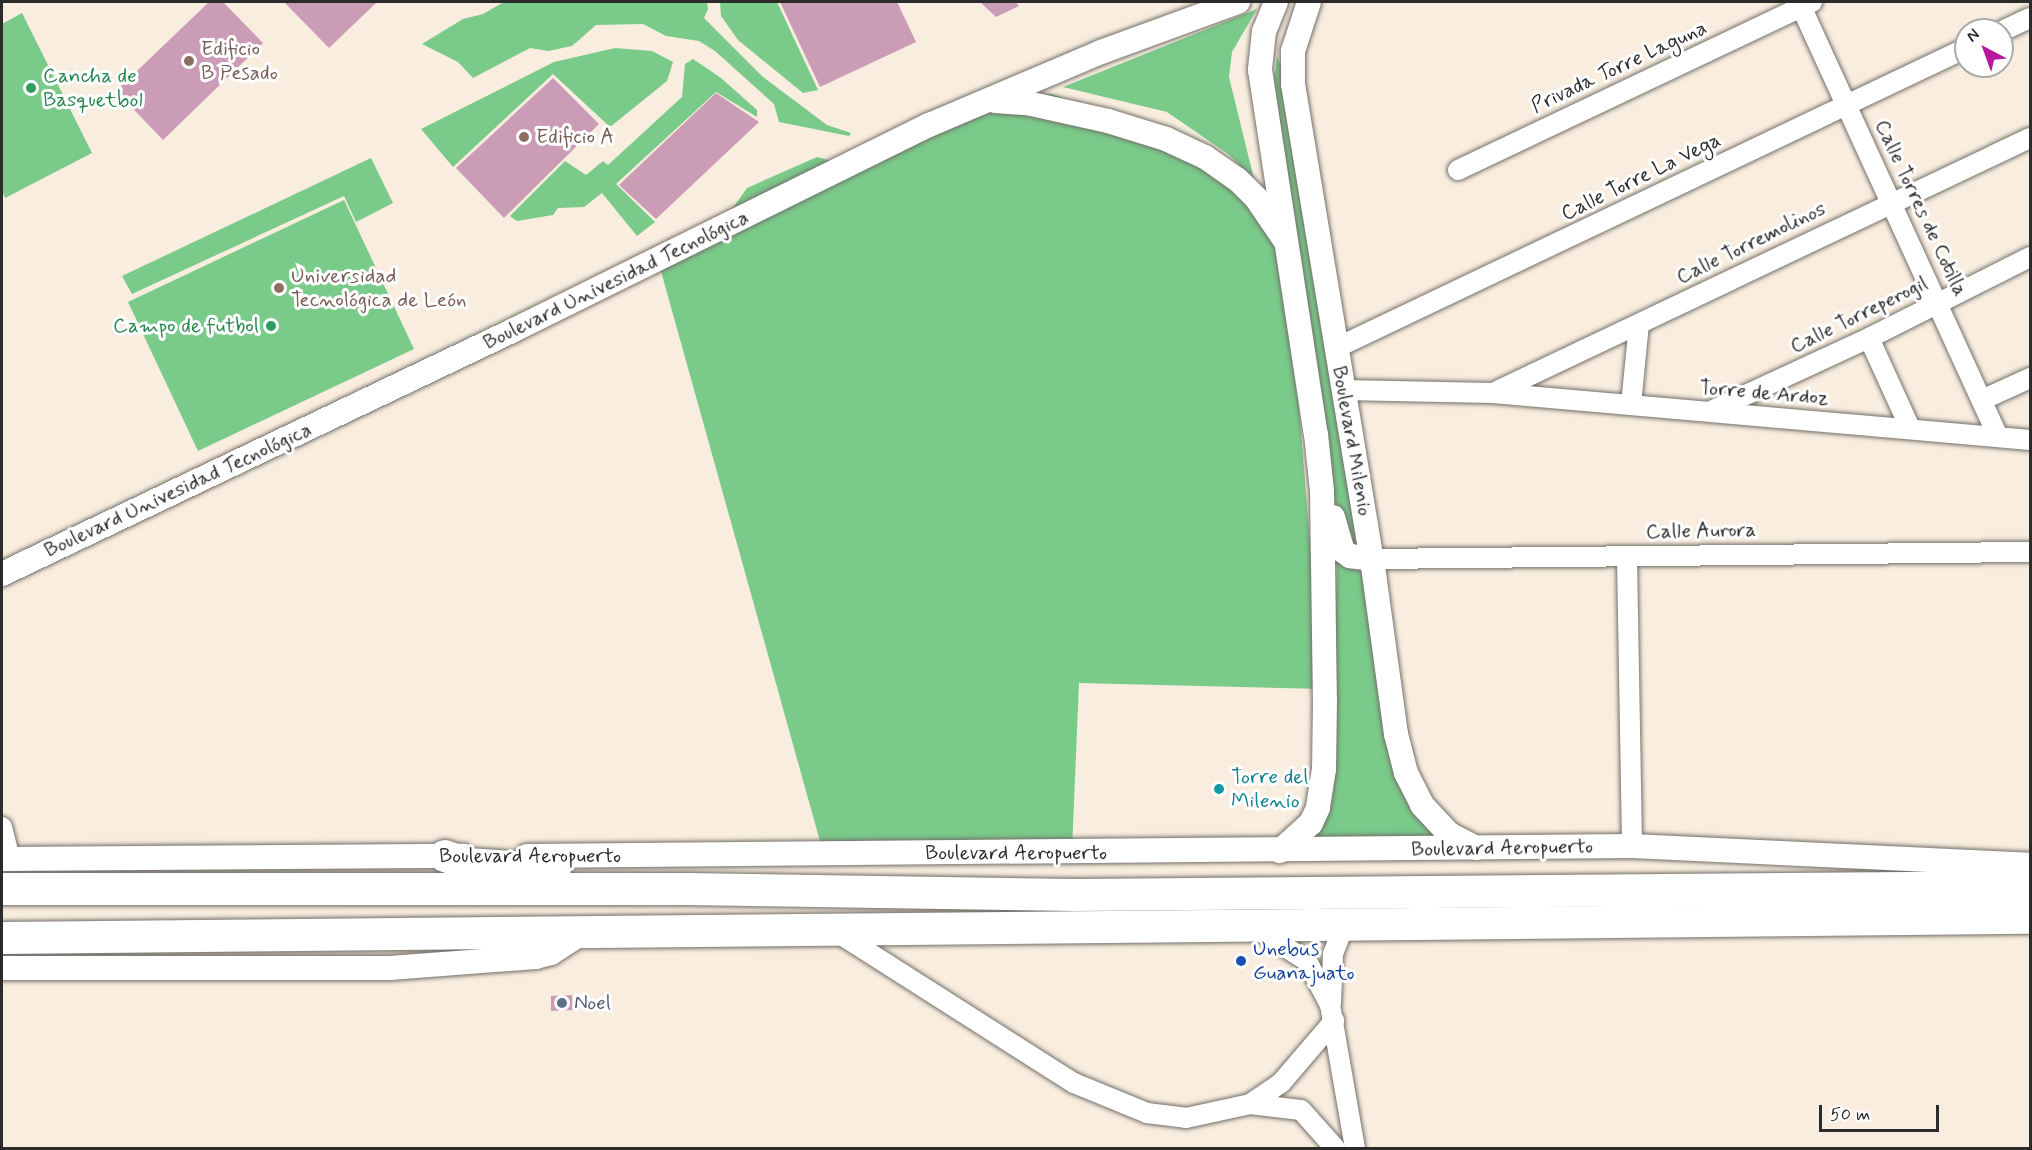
<!DOCTYPE html>
<meta charset="utf-8">
<style>
body{margin:0}
#map{position:relative;width:2032px;height:1150px;overflow:hidden;background:#f8edde;font-family:Mynerve,sans-serif}
div>[style]{position:absolute}
.green>*{inset:0;background:#7aca8a}
.building>*{inset:0;background:#cb9cb6}
.roads{filter:drop-shadow(0 0 2px #736f6a) drop-shadow(0 0 2px #736f6a)}
.minor>*{height:20px;margin:-10px;padding:0 10px;transform-origin:10px;border-radius:10px;background:#fff}
.tertiary>*{height:24px;margin:-12px;padding:0 12px;transform-origin:12px;border-radius:12px;background:#fff}
.trunk>*{height:32px;margin:-16px;padding:0 16px;transform-origin:16px;border-radius:16px;background:#fff}
.dots>*{width:16px;height:16px;translate:-50% -50%;box-sizing:border-box;border:3px solid #fff;border-radius:50%}
span{translate:-50% -50%;white-space:nowrap;text-align:center;line-height:1.15;-webkit-text-stroke:6px #fff;paint-order:stroke}
.education-label{font-size:21px;color:#785e54}
.left{translate:0 -50%;text-align:left}
.street-label{font-size:21px;color:#2b2b2b}
.leisure-label{font-size:21px;color:#27864d}
.right{translate:-100% -50%;text-align:right}
.culture-label{font-size:21px;color:#0d838f}
.transit-label{font-size:21px;color:#164399}
.service-label{font-size:21px;color:#4e5e75}
.frame{position:absolute;inset:0;border:3px solid #2b2b2b;pointer-events:none}
.north{position:absolute;left:1954px;top:18px;width:60px;height:60px;box-sizing:border-box;background:#fff;border:2px solid #aaa;border-radius:50%;rotate:319deg;font-size:16px;font-weight:700;line-height:24px;text-align:center;color:#2b2b2b}
.north::after{content:'';display:block;margin:auto;width:21px;height:27px;background:#b5179e;clip-path:polygon(50% 0,100% 100%,50% 72%,0 100%)}
.scale{position:absolute;left:1819px;top:1105px;width:120px;height:27px;box-sizing:border-box;border:3px solid #2b2b2b;border-top:0;padding-left:8px;font-size:18px;line-height:21px;white-space:nowrap;color:#2b2b2b;-webkit-text-stroke:4px #fff;paint-order:stroke}
</style>
<div id="map">
<div class="green">
<div style="clip-path:polygon(504px 2px,707px 2px,708px 9px,704px 18px,763px 77px,827px 125px,851px 133px,849px 136px,779px 122px,774px 104px,715px 51px,699px 41px,666px 36px,643px 24px,596px 25px,572px 46px,548px 51px,530px 48px,473px 78px,458px 62px,422px 44px,463px 19px,483px 14px)"></div>
<div style="clip-path:polygon(720px 2px,777px 2px,818px 90px,803px 93px,738px 40px,721px 16px)"></div>
<div style="clip-path:polygon(1257px 9px,1232px 52px,1229px 77px,1254px 179px,1228px 154px,1167px 112px,1063px 87px)"></div>
<div style="clip-path:polygon(22px 13px,92px 153px,5px 198px,2px 191px,2px 24px)"></div>
<div style="clip-path:polygon(615px 48px,652px 51px,673px 62px,667px 81px,610px 127px,553px 74px,453px 167px,421px 129px,554px 62px)"></div>
<div style="clip-path:polygon(1277px 56px,1284px 74px,1358px 543px,1350px 545px,1340px 535px,1274px 79px)"></div>
<div style="clip-path:polygon(693px 59px,721px 78px,757px 110px,757px 117px,716px 92px,616px 184px,655px 222px,637px 236px,602px 193px,584px 207px,558px 208px,553px 215px,517px 221px,510px 216px,565px 161px,586px 175px,603px 161px,608px 165px,682px 97px,685px 64px)"></div>
<div style="clip-path:polygon(1052px 94px,1182px 142px,1285px 236px,1322px 689px,1079px 683px,1072px 850px,823px 852px,657px 257px,986px 101px)"></div>
<div style="clip-path:polygon(817px 157px,839px 163px,730px 212px,747px 188px)"></div>
<div style="clip-path:polygon(371px 158px,393px 203px,356px 222px,344px 196px,132px 294px,122px 276px)"></div>
<div style="clip-path:polygon(344px 200px,414px 349px,198px 451px,128px 302px)"></div>
<div style="clip-path:polygon(1337px 558px,1365px 567px,1398px 768px,1438px 838px,1309px 840px,1332px 798px)"></div>
</div>
<div class="building">
<div style="clip-path:polygon(209px 2px,223px 2px,263px 43px,163px 140px,116px 91px)"></div>
<div style="clip-path:polygon(284px 2px,377px 2px,329px 48px)"></div>
<div style="clip-path:polygon(780px 2px,897px 2px,916px 42px,820px 87px)"></div>
<div style="clip-path:polygon(980px 2px,1016px 2px,1019px 6px,996px 17px)"></div>
<div style="clip-path:polygon(553px 78px,599px 124px,504px 218px,456px 168px)"></div>
<div style="clip-path:polygon(716px 93px,759px 122px,656px 219px,619px 185px)"></div>
<div style="clip-path:polygon(572px 995px,573px 1010px,551px 1011px,551px 996px)"></div>
</div>
<div class="roads">
<div class="minor">
<div style="left:1799px;top:2px;width:477px;rotate:65.4deg"></div>
<div style="left:2002px;top:31px;width:31px;rotate:-25deg"></div>
<div style="left:1458px;top:170px;width:392px;rotate:-25.4deg"></div>
<div style="left:1869px;top:338px;width:99px;rotate:65.5deg"></div>
<div style="left:1336px;top:348px;width:698px;rotate:-25.46deg"></div>
<div style="left:1343px;top:390px;width:150px;rotate:1.1deg"></div>
<div style="left:1493px;top:393px;width:539px;rotate:5deg"></div>
<div style="left:1495px;top:392px;width:592px;rotate:-25.4deg"></div>
<div style="left:1984px;top:399px;width:51px;rotate:-24.5deg"></div>
<div style="left:1631px;top:405px;width:81px;rotate:-84.4deg"></div>
<div style="left:1711px;top:411px;width:174px;rotate:-24.8deg"></div>
<div style="left:1869px;top:338px;width:180px;rotate:-26.7deg"></div>
<div style="left:1627px;top:557px;width:289px;rotate:89deg"></div>
<div style="left:1372px;top:559px;width:658px;rotate:-0.61deg"></div>
<div style="left:2px;top:827px;width:32px;rotate:76deg"></div>
<div style="left:1257px;top:929px;width:59px;rotate:32.6deg"></div>
<div style="left:1307px;top:961px;width:50px;rotate:62.4deg"></div>
<div style="left:1330px;top:1005px;width:145px;rotate:80.1deg"></div>
<div style="left:835px;top:931px;width:283px;rotate:32.5deg"></div>
<div style="left:1074px;top:1083px;width:79px;rotate:22.3deg"></div>
<div style="left:1147px;top:1113px;width:39px;rotate:7deg"></div>
<div style="left:1186px;top:1118px;width:66px;rotate:-12.3deg"></div>
<div style="left:1250px;top:1104px;width:37px;rotate:-34deg"></div>
<div style="left:1281px;top:1083px;width:82px;rotate:-49.5deg"></div>
<div style="left:1331px;top:1003px;width:49px;rotate:-87.7deg"></div>
<div style="left:1333px;top:954px;width:30px;rotate:-69deg"></div>
<div style="left:1250px;top:1104px;width:51px;rotate:6.7deg"></div>
<div style="left:1301px;top:1110px;width:51px;rotate:48.2deg"></div>
</div>
<div class="tertiary">
<div style="left:1276px;top:2px;width:31px;rotate:112deg"></div>
<div style="left:1264px;top:31px;width:39px;rotate:96deg"></div>
<div style="left:1260px;top:70px;width:368px;rotate:81.3deg"></div>
<div style="left:1316px;top:434px;width:57px;rotate:84deg"></div>
<div style="left:1322px;top:491px;width:209px;rotate:89.2deg"></div>
<div style="left:1325px;top:700px;width:69px;rotate:90.8deg"></div>
<div style="left:1324px;top:769px;width:39px;rotate:99deg"></div>
<div style="left:1318px;top:808px;width:17px;rotate:115deg"></div>
<div style="left:1311px;top:823px;width:42px;rotate:137.9deg"></div>
<div style="left:1309px;top:2px;width:52px;rotate:108.1deg"></div>
<div style="left:1293px;top:51px;width:33px;rotate:90deg"></div>
<div style="left:1293px;top:84px;width:482px;rotate:80.6deg"></div>
<div style="left:1372px;top:559px;width:177px;rotate:82.2deg"></div>
<div style="left:1396px;top:734px;width:40px;rotate:75.6deg"></div>
<div style="left:1406px;top:773px;width:36px;rotate:63deg"></div>
<div style="left:1422px;top:805px;width:40px;rotate:47deg"></div>
<div style="left:1449px;top:834px;width:31px;rotate:27deg"></div>
<div style="left:995px;top:101px;width:32px;rotate:4deg"></div>
<div style="left:1027px;top:103px;width:83px;rotate:12.5deg"></div>
<div style="left:1108px;top:121px;width:61px;rotate:17.2deg"></div>
<div style="left:1166px;top:139px;width:43px;rotate:24.8deg"></div>
<div style="left:1205px;top:157px;width:39px;rotate:35deg"></div>
<div style="left:1237px;top:179px;width:27px;rotate:45deg"></div>
<div style="left:1256px;top:198px;width:50px;rotate:55.7deg"></div>
<div style="left:1333px;top:517px;width:35px;rotate:74deg"></div>
<div style="left:1343px;top:551px;width:9px;rotate:36deg"></div>
<div style="left:1350px;top:556px;width:22px;rotate:8deg"></div>
<div style="left:2px;top:574px;width:567px;rotate:-25.48deg"></div>
<div style="left:514px;top:330px;width:463px;rotate:-26.3deg"></div>
<div style="left:929px;top:125px;width:187px;rotate:-23deg"></div>
<div style="left:1101px;top:52px;width:146px;rotate:-20.1deg"></div>
<div style="left:527px;top:856px;width:1105px;rotate:-0.52deg"></div>
<div style="left:1632px;top:846px;width:398px;rotate:2.7deg"></div>
<div style="left:2px;top:859px;width:461px;rotate:-0.4deg"></div>
<div style="left:2px;top:968px;width:388px"></div>
<div style="left:390px;top:968px;width:146px;rotate:-4.3deg"></div>
<div style="left:536px;top:957px;width:16px;rotate:-15deg"></div>
<div style="left:551px;top:953px;width:37px;rotate:-33deg"></div>
</div>
<div class="trunk">
<div style="left:445px;top:856px;width:23px;rotate:20deg"></div>
<div style="left:467px;top:864px;width:88px;rotate:3.9deg"></div>
<div style="left:2px;top:889px;width:685px"></div>
<div style="left:687px;top:889px;width:389px;rotate:0.9deg"></div>
<div style="left:1076px;top:895px;width:954px;rotate:-0.48deg"></div>
<div style="left:2px;top:938px;width:2028px;rotate:-0.57deg"></div>
</div>
</div>
<div class="dots">
<div style="left:189px;top:61px;background:#8d6e63"></div>
<div style="left:31px;top:88px;background:#2e9e5b"></div>
<div style="left:524px;top:137px;background:#8d6e63"></div>
<div style="left:279px;top:288px;background:#8d6e63"></div>
<div style="left:271px;top:326px;background:#2e9e5b"></div>
<div style="left:1219px;top:789px;background:#0f9aa8"></div>
<div style="left:1241px;top:961px;background:#1a4fb4"></div>
<div style="left:562px;top:1003px;background:#5c6f8a"></div>
</div>
<div class="education-label">
<span class="left" style="left:201px;top:61px">Edificio<br>B Pesado</span>
<span class="left" style="left:536px;top:137px">Edificio A</span>
<span class="left" style="left:291px;top:288px">Universidad<br>Tecnológica de León</span>
</div>
<div class="street-label">
<span style="left:1619px;top:67px;rotate:-25deg">Privada Torre Laguna</span>
<span style="left:1641px;top:177px;rotate:-26deg">Calle Torre La Vega</span>
<span style="left:1921px;top:208px;rotate:65deg">Calle Torres de Cotilla</span>
<span style="left:1751px;top:243px;rotate:-26deg">Calle Torremolinos</span>
<span style="left:616px;top:280px;rotate:-26deg">Boulevard Univesidad Tecnológica</span>
<span style="left:1859px;top:315px;rotate:-26deg">Calle Torreperogil</span>
<span style="left:1764px;top:393px;rotate:5deg">Torre de Ardoz</span>
<span style="left:1352px;top:441px;rotate:80deg">Boulevard Milenio</span>
<span style="left:178px;top:490px;rotate:-25deg">Boulevard Univesidad Tecnológica</span>
<span style="left:1701px;top:531px;rotate:-1deg">Calle Aurora</span>
<span style="left:1502px;top:848px;rotate:-1deg">Boulevard Aeropuerto</span>
<span style="left:1016px;top:853px">Boulevard Aeropuerto</span>
<span style="left:530px;top:856px">Boulevard Aeropuerto</span>
</div>
<div class="leisure-label">
<span class="left" style="left:43px;top:88px">Cancha de<br>Basquetbol</span>
<span class="right" style="left:259px;top:326px">Campo de futbol</span>
</div>
<div class="culture-label">
<span class="left" style="left:1231px;top:789px">Torre del<br>Milenio</span>
</div>
<div class="transit-label">
<span class="left" style="left:1253px;top:961px">Unebus<br>Guanajuato</span>
</div>
<div class="service-label">
<span class="left" style="left:574px;top:1003px">Noel</span>
</div>
<div class="frame"></div>
<div class="north">N</div>
<div class="scale">50 m</div>
</div>
